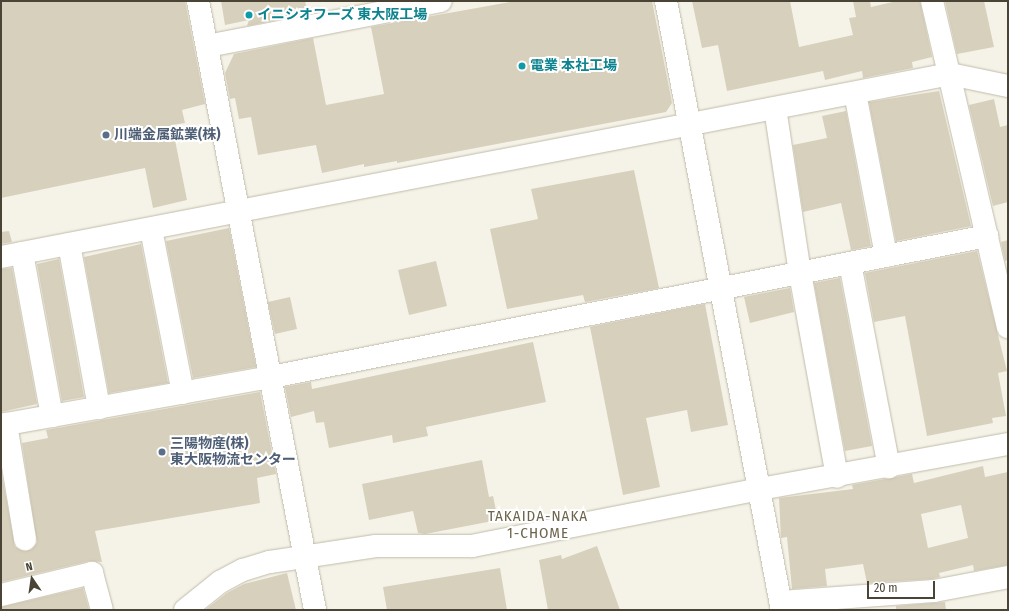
<!DOCTYPE html>
<meta charset="utf-8">
<style>
body{margin:0}
#map{position:relative;width:1009px;height:611px;overflow:hidden;background:#f5f3e8;font-family:"Fira Sans Condensed","Noto Sans JP",sans-serif}
div>[style]{position:absolute}
.building>*{inset:0;background:#d7d0bc}
.roads{filter:drop-shadow(0 0 1px #c1bcaa) drop-shadow(0 0 1px #c1bcaa)}
.minor>*{height:22px;margin:-11px;padding:0 11px;transform-origin:11px;border-radius:11px;background:#fff}
.dots>*{width:11px;height:11px;translate:-50% -50%;box-sizing:border-box;border:2px solid #fff;border-radius:50%}
span{translate:-50% -50%;white-space:nowrap;text-align:center;line-height:1.15;-webkit-text-stroke:4px #fff;paint-order:stroke}
.culture-label{font-size:14px;color:#0d838f;font-weight:700}
.left{translate:0 -50%;text-align:left}
.service-label{font-size:14px;color:#4e5e75;font-weight:700}
.neighbourhood-label{font-size:15px;color:#6c644c;letter-spacing:1px}
.frame{position:absolute;inset:0;border:2px solid #494436;pointer-events:none}
.north{position:absolute;left:12px;top:559px;width:40px;height:40px;-webkit-text-stroke:3px #fff;paint-order:stroke;rotate:347deg;font-size:11px;font-weight:700;line-height:16px;text-align:center;color:#494436}
.north::after{content:'';display:block;margin:auto;width:14px;height:18px;background:#494436;clip-path:polygon(50% 0,100% 100%,50% 72%,0 100%)}
.scale{position:absolute;left:867px;top:581px;width:68px;height:18px;box-sizing:border-box;border:2px solid #494436;border-top:0;padding-left:5px;font-size:12px;line-height:14px;white-space:nowrap;color:#494436;-webkit-text-stroke:3px #fff;paint-order:stroke}
</style>
<div id="map">
<div class="building">
<div style="clip-path:polygon(1px 1px,185px 1px,205px 104px,182px 110px,185px 123px,172px 125px,187px 200px,153px 208px,145px 168px,1px 198px)"></div>
<div style="clip-path:polygon(221px 1px,305px 1px,308px 14px,247px 26px,249px 20px,225px 25px)"></div>
<div style="clip-path:polygon(515px 1px,652px 1px,672px 103px,666px 112px,397px 163px,397px 161px,364px 167px,364px 164px,322px 173px,316px 145px,258px 155px,251px 117px,239px 119px,235px 98px,230px 99px,225px 73px,234px 54px,313px 38px,326px 105px,384px 94px,371px 27px)"></div>
<div style="clip-path:polygon(692px 1px,790px 1px,799px 47px,853px 35px,849px 18px,856px 17px,853px 1px,870px 1px,871px 7px,897px 1px,920px 1px,932px 57px,912px 62px,913px 68px,863px 78px,862px 71px,825px 80px,823px 71px,727px 91px,718px 45px,702px 48px)"></div>
<div style="clip-path:polygon(945px 1px,984px 1px,994px 47px,957px 54px)"></div>
<div style="clip-path:polygon(939px 91px,971px 226px,896px 241px,869px 102px)"></div>
<div style="clip-path:polygon(994px 99px,1000px 127px,1008px 125px,1008px 202px,993px 206px,969px 105px)"></div>
<div style="clip-path:polygon(846px 111px,871px 246px,851px 250px,841px 203px,803px 212px,793px 145px,827px 138px,822px 116px)"></div>
<div style="clip-path:polygon(634px 170px,659px 288px,585px 302px,583px 295px,507px 309px,490px 229px,538px 219px,531px 189px)"></div>
<div style="clip-path:polygon(229px 228px,256px 367px,193px 378px,166px 241px)"></div>
<div style="clip-path:polygon(9px 231px,12px 242px,1px 244px,1px 232px)"></div>
<div style="clip-path:polygon(1008px 240px,1008px 260px,1005px 261px,1001px 242px)"></div>
<div style="clip-path:polygon(141px 244px,168px 383px,109px 393px,84px 257px)"></div>
<div style="clip-path:polygon(977px 251px,1007px 371px,998px 373px,1006px 416px,992px 418px,993px 423px,927px 436px,905px 316px,874px 322px,865px 273px)"></div>
<div style="clip-path:polygon(59px 259px,84px 397px,62px 401px,37px 264px)"></div>
<div style="clip-path:polygon(436px 261px,447px 306px,409px 315px,398px 270px)"></div>
<div style="clip-path:polygon(12px 268px,37px 404px,1px 412px,1px 269px)"></div>
<div style="clip-path:polygon(840px 278px,872px 446px,845px 451px,814px 283px)"></div>
<div style="clip-path:polygon(790px 288px,794px 312px,750px 323px,744px 297px)"></div>
<div style="clip-path:polygon(290px 297px,297px 329px,275px 334px,268px 302px)"></div>
<div style="clip-path:polygon(705px 304px,728px 425px,691px 432px,687px 410px,646px 418px,660px 487px,623px 495px,590px 327px)"></div>
<div style="clip-path:polygon(533px 342px,546px 402px,426px 427px,428px 436px,393px 443px,392px 435px,329px 448px,324px 422px,316px 423px,314px 411px,291px 417px,285px 387px,311px 382px,312px 389px)"></div>
<div style="clip-path:polygon(260px 392px,276px 474px,257px 478px,260px 503px,95px 531px,102px 562px,89px 561px,1px 582px,1px 470px,15px 547px,27px 551px,37px 543px,22px 443px,48px 438px,46px 430px)"></div>
<div style="clip-path:polygon(482px 460px,489px 497px,493px 496px,498px 520px,425px 534px,418px 533px,413px 511px,369px 520px,362px 484px)"></div>
<div style="clip-path:polygon(evenodd,983px 466px,985px 477px,1008px 472px,1008px 565px,974px 571px,973px 565px,939px 573px,940px 577px,932px 579px,867px 583px,863px 564px,825px 569px,827px 586px,792px 589px,787px 537px,781px 538px,779px 498px,853px 489px,852px 485px,912px 474px,914px 483px,983px 466px,961px 505px,968px 538px,928px 548px,921px 514px,961px 505px)"></div>
<div style="clip-path:polygon(597px 546px,620px 610px,548px 610px,539px 560px,561px 555px,562px 559px)"></div>
<div style="clip-path:polygon(500px 568px,507px 610px,387px 610px,383px 587px)"></div>
<div style="clip-path:polygon(287px 573px,296px 610px,205px 610px,227px 593px,244px 584px)"></div>
<div style="clip-path:polygon(83px 588px,89px 610px,1px 610px,1px 607px)"></div>
<div style="clip-path:polygon(945px 602px,946px 610px,896px 610px,896px 606px)"></div>
</div>
<div class="roads">
<div class="minor">
<div style="left:198px;top:1px;width:620px;rotate:79.12deg"></div>
<div style="left:666px;top:1px;width:620px;rotate:79.22deg"></div>
<div style="left:932px;top:1px;width:335px;rotate:76.9deg"></div>
<div style="left:207px;top:46px;width:238px;rotate:-10.9deg"></div>
<div style="left:855px;top:93px;width:166px;rotate:79.2deg"></div>
<div style="left:775px;top:108px;width:167px;rotate:81.4deg"></div>
<div style="left:800px;top:273px;width:207px;rotate:79.7deg"></div>
<div style="left:151px;top:229px;width:167px;rotate:79deg"></div>
<div style="left:69px;top:244px;width:167px;rotate:79.6deg"></div>
<div style="left:22px;top:253px;width:166px;rotate:79.6deg"></div>
<div style="left:1px;top:257px;width:966px;rotate:-10.91deg"></div>
<div style="left:950px;top:74px;width:59px;rotate:11.7deg"></div>
<div style="left:850px;top:263px;width:208px;rotate:79.2deg"></div>
<div style="left:6px;top:424px;width:117px;rotate:80.6deg"></div>
<div style="left:1px;top:425px;width:274px;rotate:-10.1deg"></div>
<div style="left:271px;top:377px;width:730px;rotate:-11.14deg"></div>
<div style="left:1px;top:595px;width:94px;rotate:-13.6deg"></div>
<div style="left:92px;top:573px;width:38px;rotate:75deg"></div>
<div style="left:781px;top:602px;width:153px;rotate:-4.1deg"></div>
<div style="left:934px;top:591px;width:75px;rotate:-10.7deg"></div>
<div style="left:185px;top:610px;width:45px;rotate:-38.7deg"></div>
<div style="left:220px;top:582px;width:26px;rotate:-28deg"></div>
<div style="left:243px;top:570px;width:28px;rotate:-17deg"></div>
<div style="left:270px;top:562px;width:107px;rotate:-8.6deg"></div>
<div style="left:376px;top:546px;width:96px"></div>
<div style="left:472px;top:546px;width:294px;rotate:-11.2deg"></div>
<div style="left:760px;top:489px;width:252px;rotate:-10.3deg"></div>
</div>
</div>
<div class="dots">
<div style="left:249px;top:15px;background:#0f9aa8"></div>
<div style="left:522px;top:66px;background:#0f9aa8"></div>
<div style="left:106px;top:135px;background:#5c6f8a"></div>
<div style="left:162px;top:452px;background:#5c6f8a"></div>
</div>
<div class="culture-label">
<span class="left" style="left:257px;top:15px">イニシオフーズ 東大阪工場</span>
<span class="left" style="left:530px;top:66px">電業 本社工場</span>
</div>
<div class="service-label">
<span class="left" style="left:114px;top:135px">川端金属鉱業(株)</span>
<span class="left" style="left:170px;top:452px">三陽物産(株)<br>東大阪物流センター</span>
</div>
<div class="neighbourhood-label">
<span style="left:538px;top:525px">TAKAIDA-NAKA<br>1-CHOME</span>
</div>
<div class="frame"></div>
<div class="north">N</div>
<div class="scale">20 m</div>
</div>
